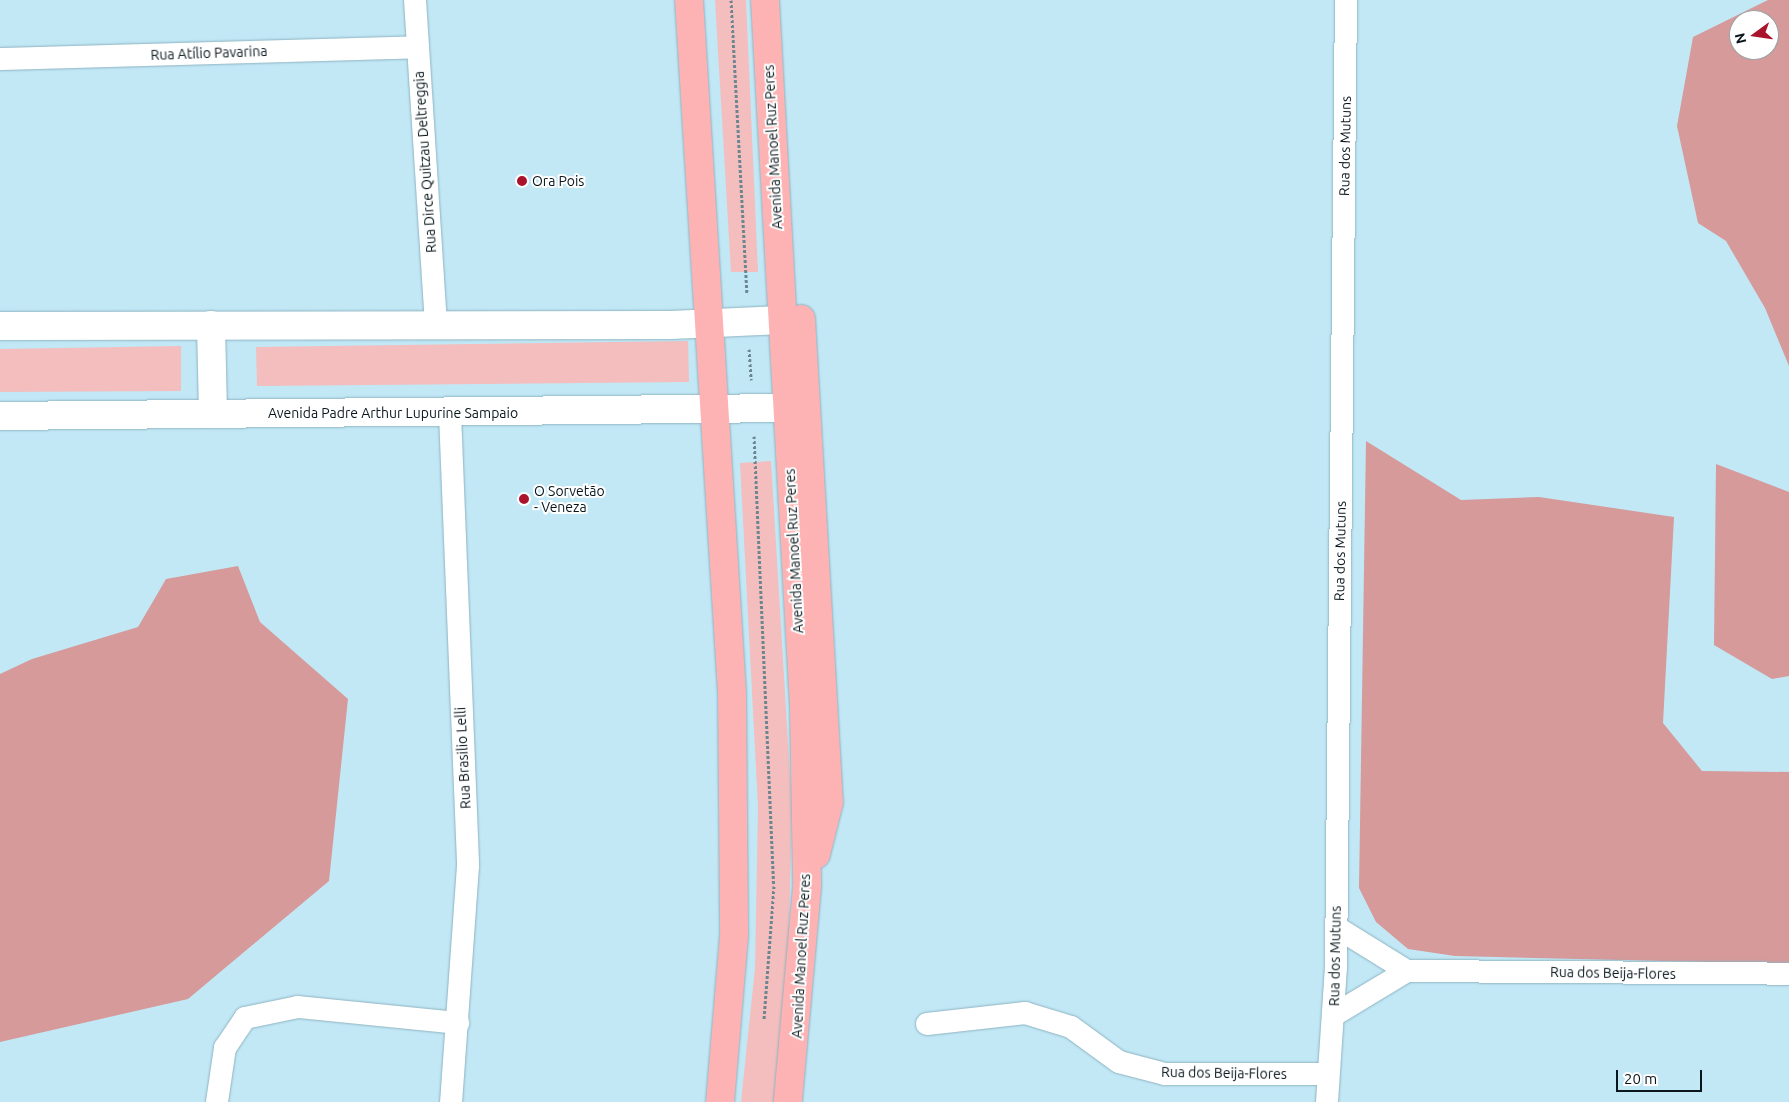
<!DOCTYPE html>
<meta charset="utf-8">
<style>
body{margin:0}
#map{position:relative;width:1789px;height:1102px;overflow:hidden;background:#c2e8f6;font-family:Ubuntu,sans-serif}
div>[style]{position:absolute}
.green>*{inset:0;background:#f3bebd}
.forest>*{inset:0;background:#d59a99}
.path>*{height:3px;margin-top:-1.5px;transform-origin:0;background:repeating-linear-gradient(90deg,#6b8690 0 2.5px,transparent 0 5px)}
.roads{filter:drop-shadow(0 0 1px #8fb3c1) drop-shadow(0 0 1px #8fb3c1)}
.minor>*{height:22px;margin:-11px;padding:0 11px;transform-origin:11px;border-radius:11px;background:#fff}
.secondary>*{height:28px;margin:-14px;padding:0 14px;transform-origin:14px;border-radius:14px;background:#fff}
.primary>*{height:28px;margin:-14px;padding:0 14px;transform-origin:14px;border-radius:14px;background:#fdb2b3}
.dots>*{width:14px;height:14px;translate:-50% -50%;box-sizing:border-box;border:2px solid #fff;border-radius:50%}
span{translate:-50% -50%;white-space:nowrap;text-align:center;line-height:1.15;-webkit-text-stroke:4px #fff;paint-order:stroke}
.street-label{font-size:14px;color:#09171c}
.poi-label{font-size:14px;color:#09171c}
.left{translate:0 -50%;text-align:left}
.north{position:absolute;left:1729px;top:10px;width:50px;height:50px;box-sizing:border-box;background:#fff;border:1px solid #9da2a4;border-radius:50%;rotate:256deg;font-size:14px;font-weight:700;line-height:20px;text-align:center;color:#09171c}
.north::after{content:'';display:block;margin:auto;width:18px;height:22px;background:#aa132c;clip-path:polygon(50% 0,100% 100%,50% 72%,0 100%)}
.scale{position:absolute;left:1616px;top:1070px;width:86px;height:22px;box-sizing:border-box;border:2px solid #09171c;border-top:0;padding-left:6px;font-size:15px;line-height:18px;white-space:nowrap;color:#09171c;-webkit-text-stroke:4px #fff;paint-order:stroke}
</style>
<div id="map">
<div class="green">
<div style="clip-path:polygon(715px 0,746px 0,758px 272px,731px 272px)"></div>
<div style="clip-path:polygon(688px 341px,689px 382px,257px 386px,256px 347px)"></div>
<div style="clip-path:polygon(181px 346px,181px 391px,0 392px,0 349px)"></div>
<div style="clip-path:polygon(771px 461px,792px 809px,788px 969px,776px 1102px,741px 1102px,755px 968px,758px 807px,740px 463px)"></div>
</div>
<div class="forest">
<div style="clip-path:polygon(evenodd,1768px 0,1789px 0,1789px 366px,1765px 308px,1726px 241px,1698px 223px,1677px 126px,1693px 37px,1768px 0,1739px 20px,1769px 20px,1769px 50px,1739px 50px,1739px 20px)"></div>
<div style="clip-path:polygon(1366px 441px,1461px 500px,1539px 497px,1674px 517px,1663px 723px,1702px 771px,1789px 772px,1789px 964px,1455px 956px,1408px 949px,1376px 922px,1359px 888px)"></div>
<div style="clip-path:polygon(1716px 464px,1789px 492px,1789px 676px,1772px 679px,1714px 645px)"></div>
<div style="clip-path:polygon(238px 566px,260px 622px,348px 699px,329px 881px,188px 999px,0 1042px,0 674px,32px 659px,138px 627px,166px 579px)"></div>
</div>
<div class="path">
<div style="left:731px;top:0;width:293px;rotate:86.9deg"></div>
<div style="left:749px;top:349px;width:31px;rotate:86deg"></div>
<div style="left:754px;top:436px;width:450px;rotate:87.5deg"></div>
<div style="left:774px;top:886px;width:133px;rotate:94.3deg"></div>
</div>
<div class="roads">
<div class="minor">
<div style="left:415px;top:0;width:326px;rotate:86.3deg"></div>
<div style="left:0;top:59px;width:417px;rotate:-1.6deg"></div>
<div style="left:450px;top:414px;width:452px;rotate:87.7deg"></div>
<div style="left:468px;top:866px;width:237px;rotate:94.1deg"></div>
<div style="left:1336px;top:927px;width:84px;rotate:31.8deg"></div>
<div style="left:1334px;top:1015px;width:85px;rotate:-31.1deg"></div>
<div style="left:1407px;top:971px;width:382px;rotate:0.4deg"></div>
<div style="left:927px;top:1024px;width:99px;rotate:-6.4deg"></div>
<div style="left:1025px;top:1013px;width:48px;rotate:16.9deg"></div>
<div style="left:1071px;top:1027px;width:59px;rotate:36.1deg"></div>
<div style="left:1119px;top:1062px;width:48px;rotate:14.6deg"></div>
<div style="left:1165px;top:1074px;width:163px"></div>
<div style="left:217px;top:1102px;width:55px;rotate:-81.6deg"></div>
<div style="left:225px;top:1048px;width:36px;rotate:-56deg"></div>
<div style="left:245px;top:1018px;width:54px;rotate:-11.7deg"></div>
<div style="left:298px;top:1007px;width:161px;rotate:5.7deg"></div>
<div style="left:1327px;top:1102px;width:134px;rotate:-86.2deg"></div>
<div style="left:1336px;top:968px;width:968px;rotate:-89.41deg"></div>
</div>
<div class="secondary">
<div style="left:211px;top:325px;width:89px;rotate:88.7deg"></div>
<div style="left:0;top:326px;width:671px;rotate:-0.09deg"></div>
<div style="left:671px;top:325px;width:111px;rotate:-2.6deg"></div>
<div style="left:0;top:416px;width:786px;rotate:-0.58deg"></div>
</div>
<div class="primary">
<div style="left:689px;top:0;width:695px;rotate:86.45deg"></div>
<div style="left:732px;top:694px;width:242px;rotate:89.5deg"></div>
<div style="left:734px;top:936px;width:167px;rotate:94.8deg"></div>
<div style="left:765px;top:0;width:708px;rotate:86.84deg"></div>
<div style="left:804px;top:707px;width:180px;rotate:89deg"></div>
<div style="left:807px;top:887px;width:216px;rotate:95.1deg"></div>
<div style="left:801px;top:319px;width:484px;rotate:86.7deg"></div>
<div style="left:829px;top:802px;width:54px;rotate:104deg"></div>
</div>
</div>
<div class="dots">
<div style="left:522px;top:181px;background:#aa132c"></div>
<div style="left:524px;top:499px;background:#aa132c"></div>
</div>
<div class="street-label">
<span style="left:209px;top:53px;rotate:-2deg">Rua Atílio Pavarina</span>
<span style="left:1345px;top:146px;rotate:-89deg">Rua dos Mutuns</span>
<span style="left:773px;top:147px;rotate:-93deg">Avenida Manoel Ruz Peres</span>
<span style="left:425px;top:162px;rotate:-94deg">Rua Dirce Quitzau Deltreggia</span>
<span style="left:393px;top:413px">Avenida Padre Arthur Lupurine Sampaio</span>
<span style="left:794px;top:551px;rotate:-93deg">Avenida Manoel Ruz Peres</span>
<span style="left:1340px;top:551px;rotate:-89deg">Rua dos Mutuns</span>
<span style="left:463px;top:758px;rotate:-93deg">Rua Brasilio Lelli</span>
<span style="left:801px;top:956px;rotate:-87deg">Avenida Manoel Ruz Peres</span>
<span style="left:1335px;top:956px;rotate:-89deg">Rua dos Mutuns</span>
<span style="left:1613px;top:973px;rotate:1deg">Rua dos Beija-Flores</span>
<span style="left:1224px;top:1073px;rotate:1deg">Rua dos Beija-Flores</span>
</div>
<div class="poi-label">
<span class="left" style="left:532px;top:181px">Ora Pois</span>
<span class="left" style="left:534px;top:499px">O Sorvetão<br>- Veneza</span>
</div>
<div class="north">N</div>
<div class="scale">20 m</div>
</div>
